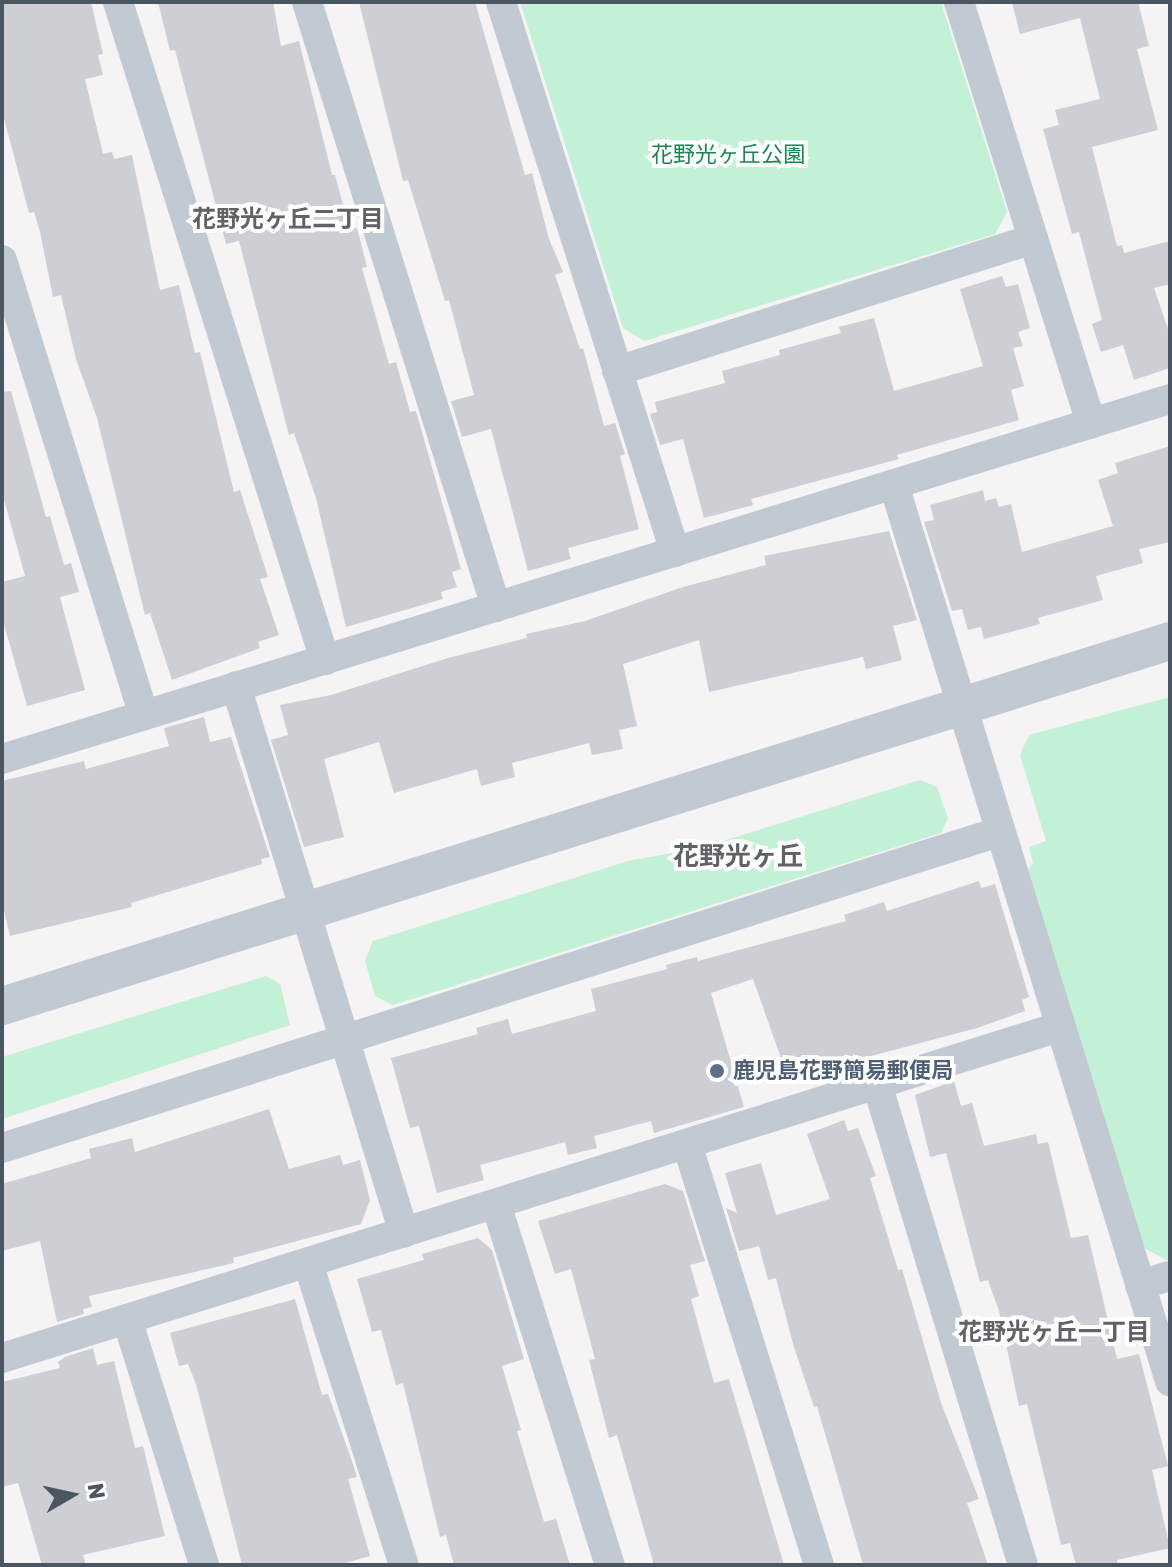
<!DOCTYPE html>
<meta charset="utf-8">
<style>
body{margin:0}
#map{position:relative;width:1172px;height:1567px;overflow:hidden;background:#f5f3f3;font-family:Rubik,"Noto Sans JP",sans-serif}
div>[style]{position:absolute}
.green>*{inset:0;background:#c3f1d5}
.building>*{inset:0;background:#cdcfd5}
.minor>*{height:30px;margin:-15px;padding:0 15px;transform-origin:15px;border-radius:15px;background:#c1cad2}
.tertiary>*{height:38px;margin:-19px;padding:0 19px;transform-origin:19px;border-radius:19px;background:#c1cad2}
.dots>*{width:22px;height:22px;translate:-50% -50%;box-sizing:border-box;border:4px solid #fff;border-radius:50%}
span{translate:-50% -50%;white-space:nowrap;text-align:center;line-height:1.15;-webkit-text-stroke:8px #fff;paint-order:stroke}
.park-label{font-size:22px;color:#17864f}
.service-label{font-size:22px;color:#4e5e75;font-weight:700}
.left{translate:0 -50%;text-align:left}
.neighbourhood-label{font-size:24px;color:#5f6368;font-weight:700}
.quarter-label{font-size:26px;color:#5f6368;font-weight:700}
.frame{position:absolute;inset:0;border:4px solid #4a5661;pointer-events:none}
.north{position:absolute;left:32px;top:1455px;width:80px;height:80px;-webkit-text-stroke:6px #fff;paint-order:stroke;rotate:81deg;font-size:22px;font-weight:700;line-height:32px;text-align:center;color:#4a5661}
.north::after{content:'';display:block;margin:auto;width:28px;height:36px;background:#4a5661;clip-path:polygon(50% 0,100% 100%,50% 72%,0 100%)}
</style>
<div id="map">
<div class="green">
<div style="clip-path:polygon(520px 2px,941px 2px,1007px 212px,995px 234px,644px 341px,623px 328px)"></div>
<div style="clip-path:polygon(1170px 697px,1170px 1261px,1169px 1261px,1144px 1248px,1028px 870px,1033px 862px,1029px 847px,1046px 841px,1020px 755px,1029px 735px)"></div>
<div style="clip-path:polygon(920px 780px,937px 787px,948px 818px,941px 833px,393px 1005px,375px 996px,365px 961px,373px 941px,628px 861px,700px 848px)"></div>
<div style="clip-path:polygon(266px 976px,280px 984px,290px 1025px,2px 1119px,2px 1057px)"></div>
</div>
<div class="building">
<div style="clip-path:polygon(2px 2px,91px 2px,103px 54px,98px 55px,103px 75px,85px 79px,103px 154px,112px 152px,114px 159px,132px 155px,160px 290px,179px 285px,195px 353px,200px 352px,234px 492px,240px 490px,268px 577px,260px 579px,279px 635px,258px 642px,260px 648px,172px 680px,150px 613px,145px 615px,97px 418px,76px 359px,61px 295px,53px 297px,40px 232px,34px 212px,29px 213px,2px 111px)"></div>
<div style="clip-path:polygon(158px 2px,273px 2px,281px 46px,299px 41px,332px 175px,335px 175px,350px 230px,357px 228px,367px 267px,362px 268px,389px 364px,396px 362px,410px 412px,416px 411px,461px 569px,452px 572px,457px 587px,441px 592px,443px 599px,346px 627px,316px 498px,294px 433px,289px 435px,239px 241px,226px 244px,175px 50px,170px 51px)"></div>
<div style="clip-path:polygon(359px 2px,475px 2px,525px 175px,532px 173px,549px 239px,563px 272px,555px 275px,580px 349px,583px 348px,604px 426px,615px 423px,625px 454px,620px 456px,639px 529px,568px 548px,571px 559px,528px 571px,491px 429px,462px 437px,451px 401px,474px 395px,449px 300px,445px 301px,408px 180px,403px 181px)"></div>
<div style="clip-path:polygon(1012px 2px,1138px 2px,1149px 46px,1137px 49px,1158px 130px,1092px 147px,1117px 246px,1122px 245px,1124px 253px,1170px 241px,1170px 284px,1154px 288px,1170px 335px,1170px 368px,1134px 380px,1123px 345px,1101px 352px,1092px 324px,1102px 320px,1079px 232px,1072px 234px,1043px 129px,1059px 125px,1055px 110px,1100px 99px,1080px 18px,1020px 34px)"></div>
<div style="clip-path:polygon(1002px 276px,1006px 287px,1018px 284px,1030px 328px,1018px 332px,1023px 346px,1013px 348px,1024px 386px,1011px 390px,1019px 420px,897px 455px,899px 459px,751px 499px,753px 505px,704px 518px,683px 439px,660px 445px,650px 414px,657px 412px,655px 402px,725px 383px,722px 371px,780px 355px,779px 350px,841px 333px,839px 327px,874px 318px,894px 391px,983px 366px,960px 289px)"></div>
<div style="clip-path:polygon(11px 391px,46px 517px,50px 516px,64px 565px,71px 563px,79px 592px,60px 597px,85px 690px,27px 706px,2px 617px,2px 582px,25px 576px,2px 492px,2px 392px)"></div>
<div style="clip-path:polygon(1170px 446px,1170px 542px,1139px 549px,1143px 563px,1096px 576px,1103px 600px,1038px 618px,1040px 624px,984px 639px,981px 627px,968px 630px,962px 609px,952px 611px,924px 522px,934px 520px,930px 505px,983px 490px,985px 501px,996px 498px,999px 507px,1011px 504px,1022px 552px,1113px 526px,1098px 480px,1118px 473px,1115px 463px)"></div>
<div style="clip-path:polygon(889px 531px,917px 620px,893px 626px,902px 660px,866px 669px,863px 657px,709px 692px,699px 640px,623px 664px,637px 726px,619px 730px,623px 749px,592px 755px,589px 743px,512px 763px,515px 777px,481px 786px,477px 769px,394px 793px,379px 742px,324px 759px,344px 837px,304px 847px,271px 740px,288px 735px,280px 705px,331px 695px,448px 658px,527px 638px,526px 634px,585px 621px,683px 587px,766px 565px,764px 556px)"></div>
<div style="clip-path:polygon(204px 717px,210px 742px,231px 737px,270px 857px,261px 859px,262px 864px,131px 903px,132px 907px,10px 936px,2px 902px,2px 781px,84px 761px,86px 769px,169px 746px,164px 728px)"></div>
<div style="clip-path:polygon(979px 881px,981px 888px,995px 884px,1029px 997px,1022px 1000px,1025px 1011px,977px 1028px,788px 1078px,753px 979px,711px 993px,744px 1107px,654px 1133px,651px 1121px,594px 1136px,597px 1148px,568px 1155px,565px 1142px,480px 1165px,484px 1180px,437px 1193px,419px 1126px,410px 1128px,391px 1058px,478px 1034px,476px 1028px,508px 1019px,512px 1034px,596px 1011px,591px 989px,667px 969px,666px 965px,697px 957px,698px 961px,846px 921px,844px 915px,884px 902px,887px 911px)"></div>
<div style="clip-path:polygon(954px 1081px,961px 1106px,972px 1103px,984px 1146px,1036px 1134px,1038px 1144px,1048px 1142px,1071px 1238px,1088px 1235px,1117px 1359px,1139px 1354px,1168px 1466px,1152px 1470px,1170px 1548px,1117px 1560px,1118px 1565px,1076px 1565px,1070px 1543px,1061px 1545px,1027px 1404px,1019px 1406px,999px 1311px,988px 1280px,980px 1282px,946px 1153px,930px 1157px,915px 1095px)"></div>
<div style="clip-path:polygon(269px 1109px,289px 1169px,340px 1155px,343px 1165px,360px 1160px,370px 1200px,361px 1224px,233px 1258px,234px 1263px,89px 1296px,92px 1307px,83px 1309px,84px 1314px,57px 1322px,40px 1241px,2px 1251px,2px 1184px,91px 1158px,89px 1149px,132px 1138px,135px 1152px)"></div>
<div style="clip-path:polygon(844px 1120px,848px 1131px,858px 1128px,876px 1176px,870px 1178px,898px 1270px,902px 1269px,941px 1403px,979px 1499px,967px 1503px,988px 1565px,863px 1565px,817px 1406px,814px 1407px,793px 1344px,776px 1278px,768px 1280px,759px 1246px,739px 1251px,726px 1208px,737px 1213px,725px 1173px,761px 1163px,776px 1215px,830px 1199px,807px 1134px)"></div>
<div style="clip-path:polygon(665px 1184px,683px 1191px,705px 1261px,690px 1265px,699px 1296px,691px 1299px,714px 1383px,729px 1379px,784px 1565px,654px 1565px,617px 1435px,609px 1438px,589px 1360px,595px 1359px,571px 1269px,555px 1274px,538px 1221px)"></div>
<div style="clip-path:polygon(478px 1238px,492px 1250px,524px 1359px,502px 1366px,521px 1430px,517px 1431px,544px 1522px,556px 1519px,570px 1565px,454px 1565px,446px 1535px,440px 1537px,403px 1383px,396px 1385px,381px 1330px,372px 1332px,357px 1279px,424px 1260px,422px 1254px)"></div>
<div style="clip-path:polygon(295px 1299px,322px 1395px,328px 1394px,352px 1461px,357px 1477px,348px 1479px,370px 1556px,338px 1565px,242px 1565px,196px 1384px,188px 1364px,179px 1366px,170px 1333px)"></div>
<div style="clip-path:polygon(93px 1348px,97px 1365px,114px 1361px,135px 1448px,143px 1446px,165px 1536px,83px 1555px,86px 1565px,42px 1565px,18px 1483px,2px 1487px,2px 1382px,60px 1368px,58px 1362px,65px 1357px)"></div>
</div>
<div class="minor">
<div style="left:118px;top:2px;width:690px;rotate:72.54deg"></div>
<div style="left:307px;top:2px;width:634px;rotate:72.65deg"></div>
<div style="left:501px;top:2px;width:577px;rotate:72.44deg"></div>
<div style="left:959px;top:2px;width:442px;rotate:72.6deg"></div>
<div style="left:2px;top:260px;width:477px;rotate:72.7deg"></div>
<div style="left:617px;top:371px;width:436px;rotate:-17.6deg"></div>
<div style="left:894px;top:485px;width:938px;rotate:72.88deg"></div>
<div style="left:236px;top:686px;width:572px;rotate:72.93deg"></div>
<div style="left:2px;top:759px;width:1222px;rotate:-17.13deg"></div>
<div style="left:877px;top:1084px;width:503px;rotate:73.12deg"></div>
<div style="left:687px;top:1144px;width:441px;rotate:72.6deg"></div>
<div style="left:2px;top:1148px;width:1046px;rotate:-17.59deg"></div>
<div style="left:496px;top:1204px;width:379px;rotate:72.5deg"></div>
<div style="left:308px;top:1263px;width:317px;rotate:72.4deg"></div>
<div style="left:1140px;top:1285px;width:31px;rotate:-17deg"></div>
<div style="left:127px;top:1319px;width:258px;rotate:72.6deg"></div>
<div style="left:2px;top:1358px;width:1108px;rotate:-17.39deg"></div>
</div>
<div class="tertiary">
<div style="left:2px;top:1006px;width:1224px;rotate:-17.35deg"></div>
</div>
<div class="dots">
<div style="left:717px;top:1071px;background:#5c6f8a"></div>
</div>
<div class="park-label">
<span style="left:728px;top:155px">花野光ヶ丘公園</span>
</div>
<div class="service-label">
<span class="left" style="left:733px;top:1071px">鹿児島花野簡易郵便局</span>
</div>
<div class="neighbourhood-label">
<span style="left:288px;top:220px">花野光ヶ丘二丁目</span>
<span style="left:1054px;top:1333px">花野光ヶ丘一丁目</span>
</div>
<div class="quarter-label">
<span style="left:738px;top:857px">花野光ヶ丘</span>
</div>
<div class="frame"></div>
<div class="north">N</div>
</div>
